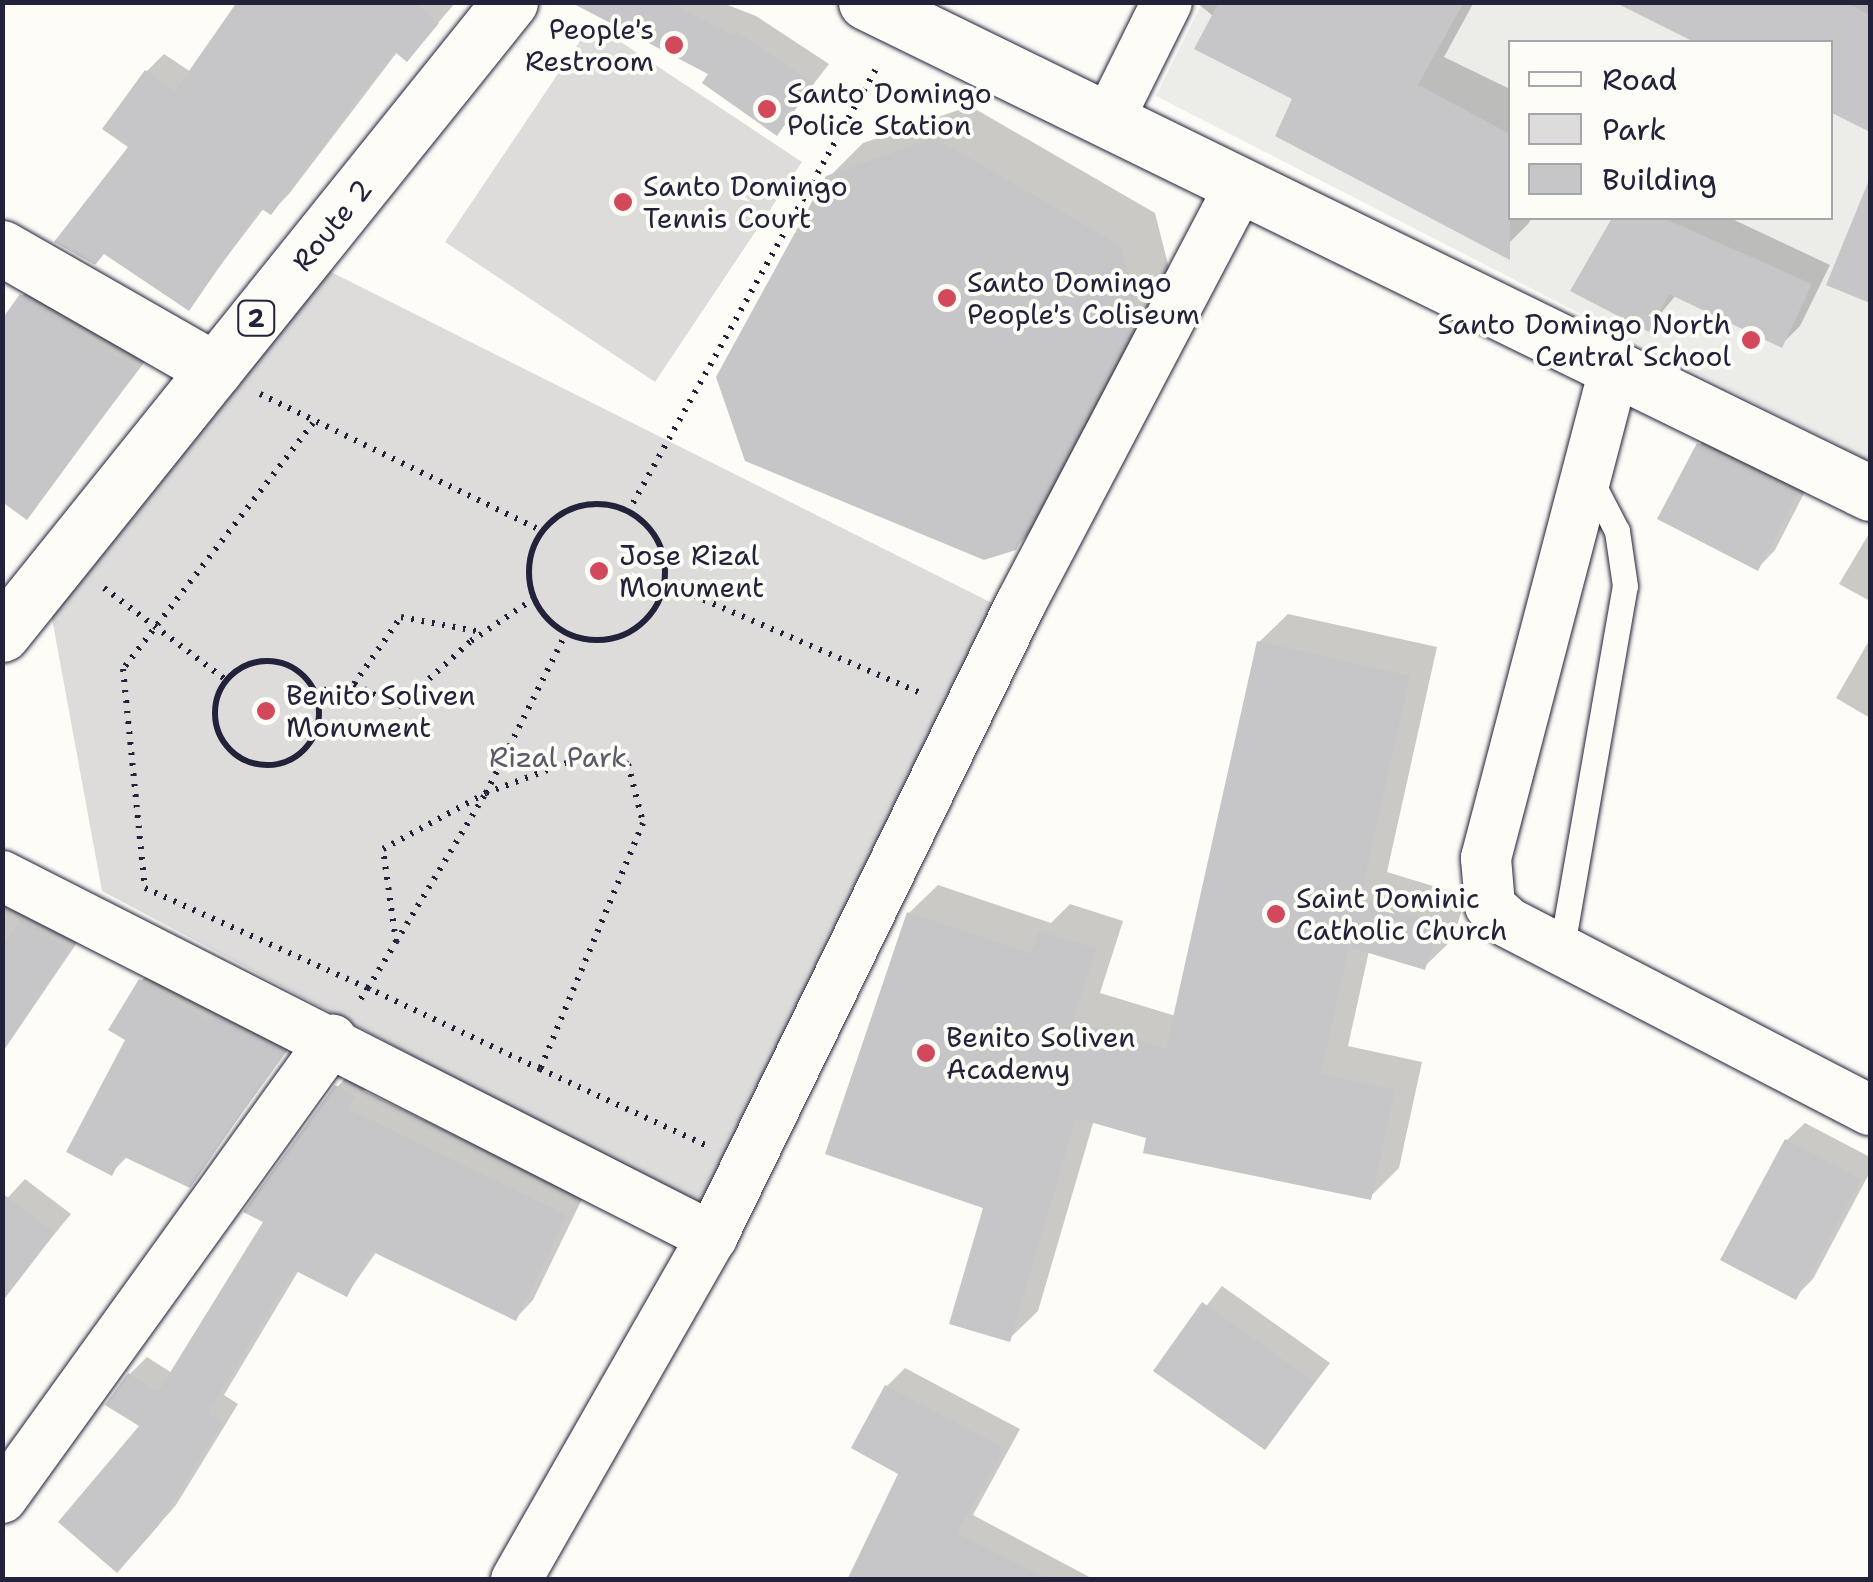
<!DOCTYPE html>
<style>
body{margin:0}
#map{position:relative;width:1873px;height:1582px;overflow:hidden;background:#fdfcf7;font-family:"Shantell Sans",sans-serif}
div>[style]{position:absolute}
.built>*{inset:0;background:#ecece9}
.green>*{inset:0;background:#dddcdb}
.shadow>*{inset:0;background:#0003}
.building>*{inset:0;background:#c6c6c8}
.path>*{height:6px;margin-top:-3px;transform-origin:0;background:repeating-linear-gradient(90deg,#22223b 0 2.5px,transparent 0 10.5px)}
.path>.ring{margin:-3px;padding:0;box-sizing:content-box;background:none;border:6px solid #22223b;border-radius:50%}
.roads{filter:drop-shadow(0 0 2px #22223b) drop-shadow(0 0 2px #22223b)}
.lane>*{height:25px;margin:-12.5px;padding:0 12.5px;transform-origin:12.5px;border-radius:12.5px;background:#fdfcf7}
.street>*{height:50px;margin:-25px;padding:0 25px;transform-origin:25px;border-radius:25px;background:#fdfcf7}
.secondary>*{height:55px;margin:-27.5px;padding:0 27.5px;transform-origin:27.5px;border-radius:27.5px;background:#fdfcf7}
.highway>*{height:55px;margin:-27.5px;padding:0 27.5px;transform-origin:27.5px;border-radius:27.5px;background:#fdfcf7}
.dots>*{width:28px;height:28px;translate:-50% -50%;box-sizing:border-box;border:5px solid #fdfcf7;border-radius:50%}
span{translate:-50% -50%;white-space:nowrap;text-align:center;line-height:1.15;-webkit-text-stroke:8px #fdfcf7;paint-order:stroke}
.shield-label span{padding:2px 8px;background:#fdfcf7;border:2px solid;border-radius:8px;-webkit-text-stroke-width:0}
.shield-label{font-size:25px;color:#22223b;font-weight:700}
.poi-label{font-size:28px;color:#22223b}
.right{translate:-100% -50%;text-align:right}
.left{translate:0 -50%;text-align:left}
.street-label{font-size:28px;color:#22223b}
.park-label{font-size:28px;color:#5a5a6b}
.frame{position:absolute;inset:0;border:5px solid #22223b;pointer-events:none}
.legend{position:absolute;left:1508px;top:40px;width:325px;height:180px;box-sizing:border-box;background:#fdfcf7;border:2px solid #a5a5ac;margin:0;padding:12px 18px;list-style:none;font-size:30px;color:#22223b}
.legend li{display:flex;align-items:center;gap:20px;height:50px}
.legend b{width:50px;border:2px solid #a5a5ac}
</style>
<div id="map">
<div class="built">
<div style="clip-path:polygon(evenodd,1202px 3px,1870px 3px,1870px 462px,1156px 96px,1202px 3px,1510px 42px,1830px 42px,1830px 218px,1510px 218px,1510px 42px)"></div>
</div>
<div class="green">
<div style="clip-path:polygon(592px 23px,802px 162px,655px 382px,445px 242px)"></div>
<div style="clip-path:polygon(325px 269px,1004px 609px,707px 1212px,102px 891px,49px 602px)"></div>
</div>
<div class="shadow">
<div style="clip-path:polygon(240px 2px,456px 2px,407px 59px,398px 51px,289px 194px,271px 212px,264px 208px,188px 308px,131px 146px,147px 71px,164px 54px,191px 72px)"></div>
<div style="clip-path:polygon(636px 2px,720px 2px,756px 16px,829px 64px,776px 133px)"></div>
<div style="clip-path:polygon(1196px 2px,1474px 2px,1444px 57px,1510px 89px,1510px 218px,1532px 218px,1528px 224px,1500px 252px)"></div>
<div style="clip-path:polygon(1652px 2px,1870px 2px,1870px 129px,1830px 109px,1830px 42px,1699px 42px,1645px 15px)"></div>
<div style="clip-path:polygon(970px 106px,1155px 213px,1172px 280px,1050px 513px,1015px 548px,828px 178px,863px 143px)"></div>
<div style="clip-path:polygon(1870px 183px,1870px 300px,1830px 284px)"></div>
<div style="clip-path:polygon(1615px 218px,1730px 218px,1830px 265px,1800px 326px,1781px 345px,1676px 295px,1648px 329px,1573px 290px)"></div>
<div style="clip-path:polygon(40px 278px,153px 351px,27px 517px,22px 296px)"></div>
<div style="clip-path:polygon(1717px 427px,1813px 476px,1775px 550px,1758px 568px,1699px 445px)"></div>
<div style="clip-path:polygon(1870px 532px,1870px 601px,1839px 584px)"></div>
<div style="clip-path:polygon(1288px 614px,1437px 647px,1387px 872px,1466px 896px,1453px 939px,1424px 967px,1369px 951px,1348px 1046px,1422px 1062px,1399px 1168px,1370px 1197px,1094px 1120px,1038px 1311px,1009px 1339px,986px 1206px,909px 913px,938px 885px,1051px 923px,1070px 904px,1123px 921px,1100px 993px,1176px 1016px,1259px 642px)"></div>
<div style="clip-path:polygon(1870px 639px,1870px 718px,1836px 698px)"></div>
<div style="clip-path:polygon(2px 895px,85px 931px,2px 1053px)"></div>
<div style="clip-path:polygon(159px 963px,300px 1033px,190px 1185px,128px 1156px,111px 1173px,141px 981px)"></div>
<div style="clip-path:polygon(355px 1069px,371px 1078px,364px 1091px,583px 1197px,533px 1300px,516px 1318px,377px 1251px,347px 1294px,299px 1270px,224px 1395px,238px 1404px,176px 1505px,135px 1552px,143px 1425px,130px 1374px,147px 1357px,172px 1373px,266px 1221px,337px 1087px)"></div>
<div style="clip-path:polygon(1805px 1123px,1870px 1157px,1870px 1172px,1813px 1279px,1795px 1297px,1787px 1140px)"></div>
<div style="clip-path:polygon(25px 1179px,71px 1214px,14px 1283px,2px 1204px)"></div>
<div style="clip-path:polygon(1222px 1286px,1330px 1363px,1265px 1447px,1156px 1370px)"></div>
<div style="clip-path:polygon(905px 1368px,1020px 1429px,973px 1515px,1095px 1580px,849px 1580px,902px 1473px,855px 1447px,887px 1386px)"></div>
</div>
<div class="building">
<div style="clip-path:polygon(237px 2px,414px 2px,439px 23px,407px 62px,395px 52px,271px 215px,260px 208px,189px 311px,104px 254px,95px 265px,54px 242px,128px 147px,102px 129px,145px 70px,175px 91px)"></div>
<div style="clip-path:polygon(570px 2px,669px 2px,734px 36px,737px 32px,814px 83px,777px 136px,702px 83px,708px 74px)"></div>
<div style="clip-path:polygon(1219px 2px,1464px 2px,1418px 85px,1510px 134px,1510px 260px,1275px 136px,1292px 99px,1194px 49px)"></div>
<div style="clip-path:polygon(1614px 2px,1845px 2px,1870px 15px,1870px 132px,1830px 112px,1830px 42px,1694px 42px)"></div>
<div style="clip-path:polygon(935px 138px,1121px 246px,1139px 315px,1016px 550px,984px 560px,745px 461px,716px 377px,826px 176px)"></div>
<div style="clip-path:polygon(1869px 180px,1870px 180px,1870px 303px,1826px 285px)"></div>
<div style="clip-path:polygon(1612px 218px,1663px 218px,1812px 284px,1782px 348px,1669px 294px,1649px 332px,1570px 291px)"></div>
<div style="clip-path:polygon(20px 294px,138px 369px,27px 520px,2px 502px,2px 319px)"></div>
<div style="clip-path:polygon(1697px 443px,1797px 494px,1758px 571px,1657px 519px)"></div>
<div style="clip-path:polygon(1257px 641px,1410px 676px,1360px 900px,1439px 924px,1425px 970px,1349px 947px,1321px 1074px,1395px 1090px,1371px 1200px,1143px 1153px,1146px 1138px,1076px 1118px,1010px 1342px,949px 1324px,983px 1208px,825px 1154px,907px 912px,1031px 954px,1039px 931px,1096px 949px,1073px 1021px,1166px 1049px)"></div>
<div style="clip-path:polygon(21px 919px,69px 950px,2px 1052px,2px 947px)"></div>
<div style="clip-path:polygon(139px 979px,209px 1021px,212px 1015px,284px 1052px,190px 1188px,122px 1156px,112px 1176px,66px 1152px,125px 1040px,108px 1030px)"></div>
<div style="clip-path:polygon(335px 1085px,355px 1096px,348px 1109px,567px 1215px,516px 1321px,371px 1251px,347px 1297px,294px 1270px,208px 1413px,223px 1422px,158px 1526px,117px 1573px,58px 1522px,139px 1426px,105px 1405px,128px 1373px,158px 1392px,263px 1222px,243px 1212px)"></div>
<div style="clip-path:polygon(1785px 1139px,1861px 1179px,1796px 1300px,1720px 1260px)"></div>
<div style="clip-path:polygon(2px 1193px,55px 1233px,2px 1302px)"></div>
<div style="clip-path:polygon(1202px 1302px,1315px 1382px,1265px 1450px,1153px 1371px)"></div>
<div style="clip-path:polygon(885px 1385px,1004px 1448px,957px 1533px,1051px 1580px,847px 1580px,898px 1474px,851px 1448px)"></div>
</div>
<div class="path">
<div style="left:260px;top:394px;width:314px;rotate:25.9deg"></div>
<div style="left:313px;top:423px;width:311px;rotate:127.7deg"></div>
<div style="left:123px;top:669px;width:220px;rotate:84.3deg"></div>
<div style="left:145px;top:888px;width:244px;rotate:24.2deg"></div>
<div style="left:368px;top:988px;width:18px;rotate:124deg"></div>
<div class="ring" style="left:529px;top:504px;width:130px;height:130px"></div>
<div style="left:628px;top:512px;width:510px;rotate:-60.77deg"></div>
<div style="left:665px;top:583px;width:279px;rotate:23.3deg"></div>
<div style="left:104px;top:588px;width:153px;rotate:37deg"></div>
<div class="ring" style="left:215px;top:661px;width:98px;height:98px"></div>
<div style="left:354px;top:684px;width:82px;rotate:-55deg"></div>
<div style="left:401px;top:617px;width:81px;rotate:10.6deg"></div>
<div style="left:314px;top:692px;width:41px;rotate:-11.3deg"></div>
<div style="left:354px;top:684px;width:50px;rotate:27.6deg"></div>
<div style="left:398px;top:707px;width:98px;rotate:-42.1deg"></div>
<div style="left:471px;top:641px;width:75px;rotate:-34.1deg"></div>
<div style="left:396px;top:942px;width:94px;rotate:-98deg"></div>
<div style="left:383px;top:849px;width:117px;rotate:-28.5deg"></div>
<div style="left:486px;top:793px;width:106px;rotate:-20.5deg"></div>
<div style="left:585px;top:756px;width:44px;rotate:10.5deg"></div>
<div style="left:628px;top:764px;width:61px;rotate:75.7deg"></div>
<div style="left:643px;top:823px;width:267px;rotate:112.7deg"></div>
<div style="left:540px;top:1069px;width:190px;rotate:-154.8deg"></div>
<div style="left:368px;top:988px;width:54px;rotate:-58.7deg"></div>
<div style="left:396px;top:942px;width:174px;rotate:-58.9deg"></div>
<div style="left:486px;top:793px;width:179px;rotate:-63.4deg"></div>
<div style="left:540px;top:1069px;width:182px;rotate:24.7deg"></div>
</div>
<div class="roads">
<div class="lane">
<div style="left:1562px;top:946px;width:365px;rotate:-80.1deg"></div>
<div style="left:1625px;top:586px;width:56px;rotate:-98.3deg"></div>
<div style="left:1617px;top:531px;width:59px;rotate:-117.4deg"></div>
</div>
<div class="street">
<div style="left:1110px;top:117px;width:128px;rotate:-63.6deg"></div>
<div style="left:1615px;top:366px;width:509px;rotate:104.69deg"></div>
<div style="left:1486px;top:858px;width:48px;rotate:85.2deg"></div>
<div style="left:1490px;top:906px;width:25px;rotate:42deg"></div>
<div style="left:1509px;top:923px;width:407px;rotate:27.4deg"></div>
<div style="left:2px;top:876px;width:797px;rotate:26.95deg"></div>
<div style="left:2px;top:1498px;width:565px;rotate:-54.23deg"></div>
<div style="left:516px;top:1580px;width:395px;rotate:-60.3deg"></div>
<div style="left:712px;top:1237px;width:705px;rotate:-64.02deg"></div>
<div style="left:1021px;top:603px;width:470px;rotate:-62.3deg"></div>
</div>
<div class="secondary">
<div style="left:866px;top:2px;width:1118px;rotate:26.06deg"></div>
<div style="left:2px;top:248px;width:245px;rotate:29.8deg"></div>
</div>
<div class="highway">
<div style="left:2px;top:634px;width:811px;rotate:-51.21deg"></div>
</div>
</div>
<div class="dots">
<div style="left:674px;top:45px;background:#d1495b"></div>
<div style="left:767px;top:109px;background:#d1495b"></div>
<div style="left:623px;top:202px;background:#d1495b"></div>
<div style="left:947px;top:298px;background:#d1495b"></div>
<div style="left:1751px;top:340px;background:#d1495b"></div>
<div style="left:599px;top:571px;background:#d1495b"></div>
<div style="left:266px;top:711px;background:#d1495b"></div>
<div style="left:1276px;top:914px;background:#d1495b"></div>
<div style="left:926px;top:1053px;background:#d1495b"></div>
</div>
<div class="shield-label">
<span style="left:256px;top:318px">2</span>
</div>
<div class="poi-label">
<span class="right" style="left:654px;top:45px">People's<br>Restroom</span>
<span class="left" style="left:787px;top:109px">Santo Domingo<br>Police Station</span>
<span class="left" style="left:643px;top:202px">Santo Domingo<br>Tennis Court</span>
<span class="left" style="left:967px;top:298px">Santo Domingo<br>People's Coliseum</span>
<span class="right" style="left:1731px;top:340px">Santo Domingo North<br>Central School</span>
<span class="left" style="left:619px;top:571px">Jose Rizal<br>Monument</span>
<span class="left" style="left:286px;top:711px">Benito Soliven<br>Monument</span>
<span class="left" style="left:1296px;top:914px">Saint Dominic<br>Catholic Church</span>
<span class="left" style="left:946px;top:1053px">Benito Soliven<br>Academy</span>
</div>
<div class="street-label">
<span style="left:332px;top:225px;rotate:-51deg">Route 2</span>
</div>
<div class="park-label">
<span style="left:558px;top:757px">Rizal Park</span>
</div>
<div class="frame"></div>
<ul class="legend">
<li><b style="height:12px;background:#fdfcf7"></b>Road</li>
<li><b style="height:28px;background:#dddcdb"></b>Park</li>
<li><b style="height:28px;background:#c6c6c8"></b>Building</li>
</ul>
</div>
